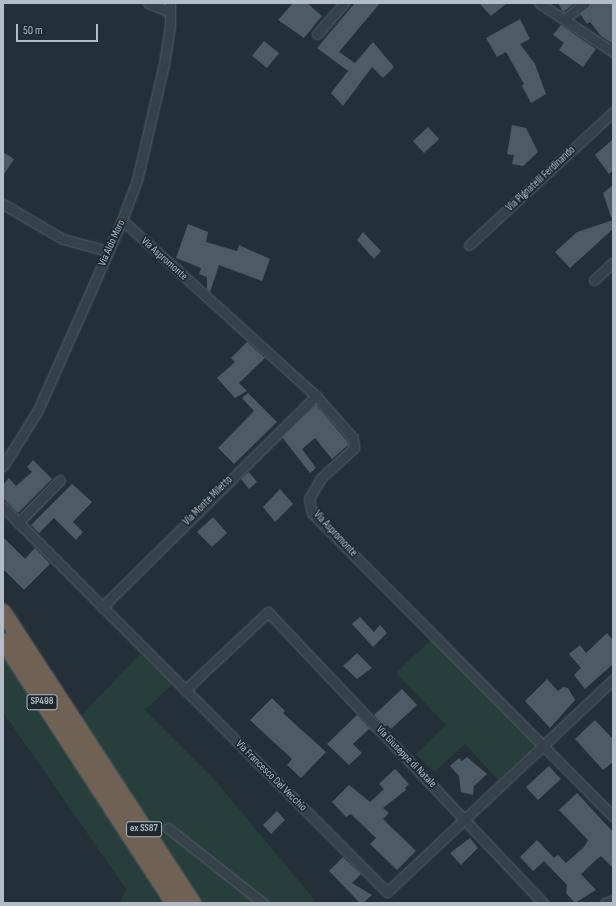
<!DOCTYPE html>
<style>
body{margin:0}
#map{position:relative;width:616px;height:906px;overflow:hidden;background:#23303a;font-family:"Sofia Sans Condensed",sans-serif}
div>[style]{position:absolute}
.green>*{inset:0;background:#263e3c}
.building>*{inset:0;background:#4c5b66}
.roads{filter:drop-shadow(0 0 1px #556069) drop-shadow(0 0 1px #556069)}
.street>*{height:9px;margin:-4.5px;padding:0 4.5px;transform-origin:4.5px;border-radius:4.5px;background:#36424b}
.highway>*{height:16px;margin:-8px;padding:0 8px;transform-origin:8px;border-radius:8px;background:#716153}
span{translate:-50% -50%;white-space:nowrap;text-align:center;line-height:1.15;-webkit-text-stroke:3.5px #1c2730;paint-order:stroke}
.shield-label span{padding:1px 3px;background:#1c2730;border:1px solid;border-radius:3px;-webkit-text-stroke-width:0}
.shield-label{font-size:10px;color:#b2bdc7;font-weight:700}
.street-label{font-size:11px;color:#b2bdc7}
.frame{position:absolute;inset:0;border:4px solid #b2bdc7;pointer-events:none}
.scale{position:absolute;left:16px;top:24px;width:82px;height:18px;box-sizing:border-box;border:2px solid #b2bdc7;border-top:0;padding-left:5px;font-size:12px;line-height:14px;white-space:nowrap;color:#b2bdc7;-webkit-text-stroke:3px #1c2730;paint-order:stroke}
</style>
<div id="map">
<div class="green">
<div style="clip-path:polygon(433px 638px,536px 744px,498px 780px,465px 744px,434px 772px,416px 754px,446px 725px,396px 673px)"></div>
<div style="clip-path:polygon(140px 654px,173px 684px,145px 710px,213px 778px,317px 903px,120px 903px,126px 889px,3px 712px,3px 657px,55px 737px,81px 716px)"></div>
</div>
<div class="building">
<div style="clip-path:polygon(293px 3px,307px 3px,322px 16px,304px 38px,278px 20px)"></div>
<div style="clip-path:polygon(355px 3px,380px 3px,339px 52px,355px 63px,373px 42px,394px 67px,383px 78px,372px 67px,343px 106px,331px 93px,348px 71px,317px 48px)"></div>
<div style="clip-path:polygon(479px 3px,507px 3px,491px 16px)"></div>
<div style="clip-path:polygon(558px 3px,575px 3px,563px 12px)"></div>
<div style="clip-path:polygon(591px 3px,613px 3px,613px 44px,601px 36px,590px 22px,587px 24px,580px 14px)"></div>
<div style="clip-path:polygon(520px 19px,530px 39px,520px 44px,535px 64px,546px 94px,531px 103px,522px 86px,524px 84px,506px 52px,497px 57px,486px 38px)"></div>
<div style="clip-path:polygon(561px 25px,596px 49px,583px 67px,559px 50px,564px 43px,553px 35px)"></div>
<div style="clip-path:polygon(264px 41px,279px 53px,267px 68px,252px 56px)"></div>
<div style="clip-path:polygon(512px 125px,526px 128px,538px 152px,523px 166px,512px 164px,514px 155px,507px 154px)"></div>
<div style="clip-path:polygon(428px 127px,439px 139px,424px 153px,413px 141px)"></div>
<div style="clip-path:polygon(613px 139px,613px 170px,609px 174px,595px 155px)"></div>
<div style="clip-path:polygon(3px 152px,14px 159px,3px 176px)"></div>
<div style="clip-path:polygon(613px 185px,613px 217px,611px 217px,603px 193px)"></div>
<div style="clip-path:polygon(613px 220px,613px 229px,570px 268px,555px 252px,577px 232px)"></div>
<div style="clip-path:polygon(188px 224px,208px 232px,206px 242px,237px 251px,239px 245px,270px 259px,262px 281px,219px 265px,210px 292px,207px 289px,207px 277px,199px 274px,201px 268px,176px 258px)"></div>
<div style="clip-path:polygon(363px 232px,381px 251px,374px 259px,357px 240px)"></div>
<div style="clip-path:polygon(247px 342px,265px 358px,239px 383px,247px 391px,235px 398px,217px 378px,235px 362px,231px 358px)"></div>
<div style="clip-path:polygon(248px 393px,277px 422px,234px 464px,218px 448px,254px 411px,242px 398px)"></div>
<div style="clip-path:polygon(316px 405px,347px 441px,348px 445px,332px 459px,315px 438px,302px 449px,316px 468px,310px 473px,282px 437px)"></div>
<div style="clip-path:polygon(33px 460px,52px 479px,18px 513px,3px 498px,3px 485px,9px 478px,16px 486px,32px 472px,27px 467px)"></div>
<div style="clip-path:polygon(249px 472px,257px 482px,249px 489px,241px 479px)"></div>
<div style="clip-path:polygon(72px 484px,92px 502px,73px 522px,83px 532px,76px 540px,54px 518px,39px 533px,31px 525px)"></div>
<div style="clip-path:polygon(280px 489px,293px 504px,275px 522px,263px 507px)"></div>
<div style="clip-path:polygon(213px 517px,227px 533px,212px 547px,197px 532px)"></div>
<div style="clip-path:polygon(3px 537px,25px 559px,35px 548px,50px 564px,24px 590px,3px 569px)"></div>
<div style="clip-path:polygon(360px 617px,374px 632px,380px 625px,387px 633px,373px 647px,352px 624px)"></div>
<div style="clip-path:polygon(607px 633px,613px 640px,613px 664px,585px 689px,574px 675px,581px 668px,569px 654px,580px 645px,586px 653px)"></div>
<div style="clip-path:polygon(357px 653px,372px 668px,357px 679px,343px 666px)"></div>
<div style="clip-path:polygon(547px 679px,558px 691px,563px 687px,568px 688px,575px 700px,550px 728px,525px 701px)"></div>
<div style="clip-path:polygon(402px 689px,417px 705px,391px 729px,387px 725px,385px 727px,374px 715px)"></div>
<div style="clip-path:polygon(272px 698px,285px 711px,283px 713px,326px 752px,301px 778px,287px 765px,292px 759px,250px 720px)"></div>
<div style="clip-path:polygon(357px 715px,376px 735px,369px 729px,353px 744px,362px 753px,349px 765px,327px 744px)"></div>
<div style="clip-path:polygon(595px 720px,613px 739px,613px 762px,603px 770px,575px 739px)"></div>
<div style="clip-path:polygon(467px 757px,487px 774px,474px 786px,473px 795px,461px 792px,459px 776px,450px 766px,459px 758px,462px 761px)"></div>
<div style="clip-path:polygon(549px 766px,561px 779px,538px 800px,526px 787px)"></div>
<div style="clip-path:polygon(395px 769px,409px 784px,405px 788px,406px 790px,383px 808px,389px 813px,383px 819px,416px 851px,397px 870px,370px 844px,376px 838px,351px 814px,346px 817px,332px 802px,349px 785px,370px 802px,384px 789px,379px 784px)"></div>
<div style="clip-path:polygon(577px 793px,613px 832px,613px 868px,601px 856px,596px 860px,581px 874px,596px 890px,575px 903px,566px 893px,567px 885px,544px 861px,533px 871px,520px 857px,537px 840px,554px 858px,558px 855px,566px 863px,584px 847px,588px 840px,559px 810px)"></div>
<div style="clip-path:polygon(277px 811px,285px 820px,271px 834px,263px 825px)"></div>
<div style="clip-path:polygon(470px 838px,478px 848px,461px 865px,450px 853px)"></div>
<div style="clip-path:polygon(343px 857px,361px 874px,352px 883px,372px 895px,363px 903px,360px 903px,329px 871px)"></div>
</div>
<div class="roads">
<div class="street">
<div style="left:148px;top:3px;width:22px;rotate:22deg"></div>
<div style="left:539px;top:3px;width:89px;rotate:33.5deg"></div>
<div style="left:564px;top:19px;width:26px;rotate:-37deg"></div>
<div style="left:317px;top:34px;width:41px;rotate:-48.9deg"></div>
<div style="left:3px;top:204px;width:69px;rotate:30.3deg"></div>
<div style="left:63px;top:239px;width:47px;rotate:14.9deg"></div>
<div style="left:122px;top:220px;width:262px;rotate:42.2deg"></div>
<div style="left:316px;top:396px;width:56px;rotate:48.6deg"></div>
<div style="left:353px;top:438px;width:10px;rotate:84deg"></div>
<div style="left:354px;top:448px;width:45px;rotate:137.7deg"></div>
<div style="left:321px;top:478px;width:24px;rotate:120deg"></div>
<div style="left:309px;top:499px;width:14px;rotate:78deg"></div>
<div style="left:312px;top:513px;width:427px;rotate:45.2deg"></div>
<div style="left:469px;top:245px;width:196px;rotate:-42.7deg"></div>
<div style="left:594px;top:280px;width:26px;rotate:-43deg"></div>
<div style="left:3px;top:466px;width:66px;rotate:-58deg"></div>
<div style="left:38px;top:410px;width:208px;rotate:-66.1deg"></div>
<div style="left:122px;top:220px;width:43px;rotate:-69.4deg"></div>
<div style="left:137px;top:180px;width:119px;rotate:-76.9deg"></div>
<div style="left:164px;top:64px;width:39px;rotate:-81deg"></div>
<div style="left:170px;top:25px;width:22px;rotate:-90deg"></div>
<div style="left:3px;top:507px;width:544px;rotate:45.07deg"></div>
<div style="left:387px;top:892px;width:310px;rotate:-43.2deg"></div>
<div style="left:18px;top:523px;width:60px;rotate:-45.7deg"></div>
<div style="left:102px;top:607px;width:301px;rotate:-44.6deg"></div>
<div style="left:185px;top:690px;width:114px;rotate:-43.2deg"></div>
<div style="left:268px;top:612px;width:400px;rotate:46.6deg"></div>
<div style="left:168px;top:828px;width:121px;rotate:38.3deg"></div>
<div style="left:605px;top:903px;width:9px;rotate:-21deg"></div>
</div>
<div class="highway">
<div style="left:3px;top:612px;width:348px;rotate:56.9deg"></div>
<div style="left:3px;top:641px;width:313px;rotate:56.9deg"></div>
</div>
</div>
<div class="shield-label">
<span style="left:42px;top:702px">SP498</span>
<span style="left:144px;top:829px">ex SS87</span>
</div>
<div class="street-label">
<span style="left:541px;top:179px;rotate:-43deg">Via Pignatelli Ferdinando</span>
<span style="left:112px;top:243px;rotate:-66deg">Via Aldo Moro</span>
<span style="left:164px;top:259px;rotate:42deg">Via Aspromonte</span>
<span style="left:208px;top:501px;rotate:-45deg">Via Monte Miletto</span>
<span style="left:335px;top:534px;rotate:47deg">Via Aspromonte</span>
<span style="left:406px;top:757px;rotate:46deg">Via Giuseppe di Natale</span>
<span style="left:271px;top:776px;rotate:45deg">Via Francesco Del Vecchio</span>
</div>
<div class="frame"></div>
<div class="scale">50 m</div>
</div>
